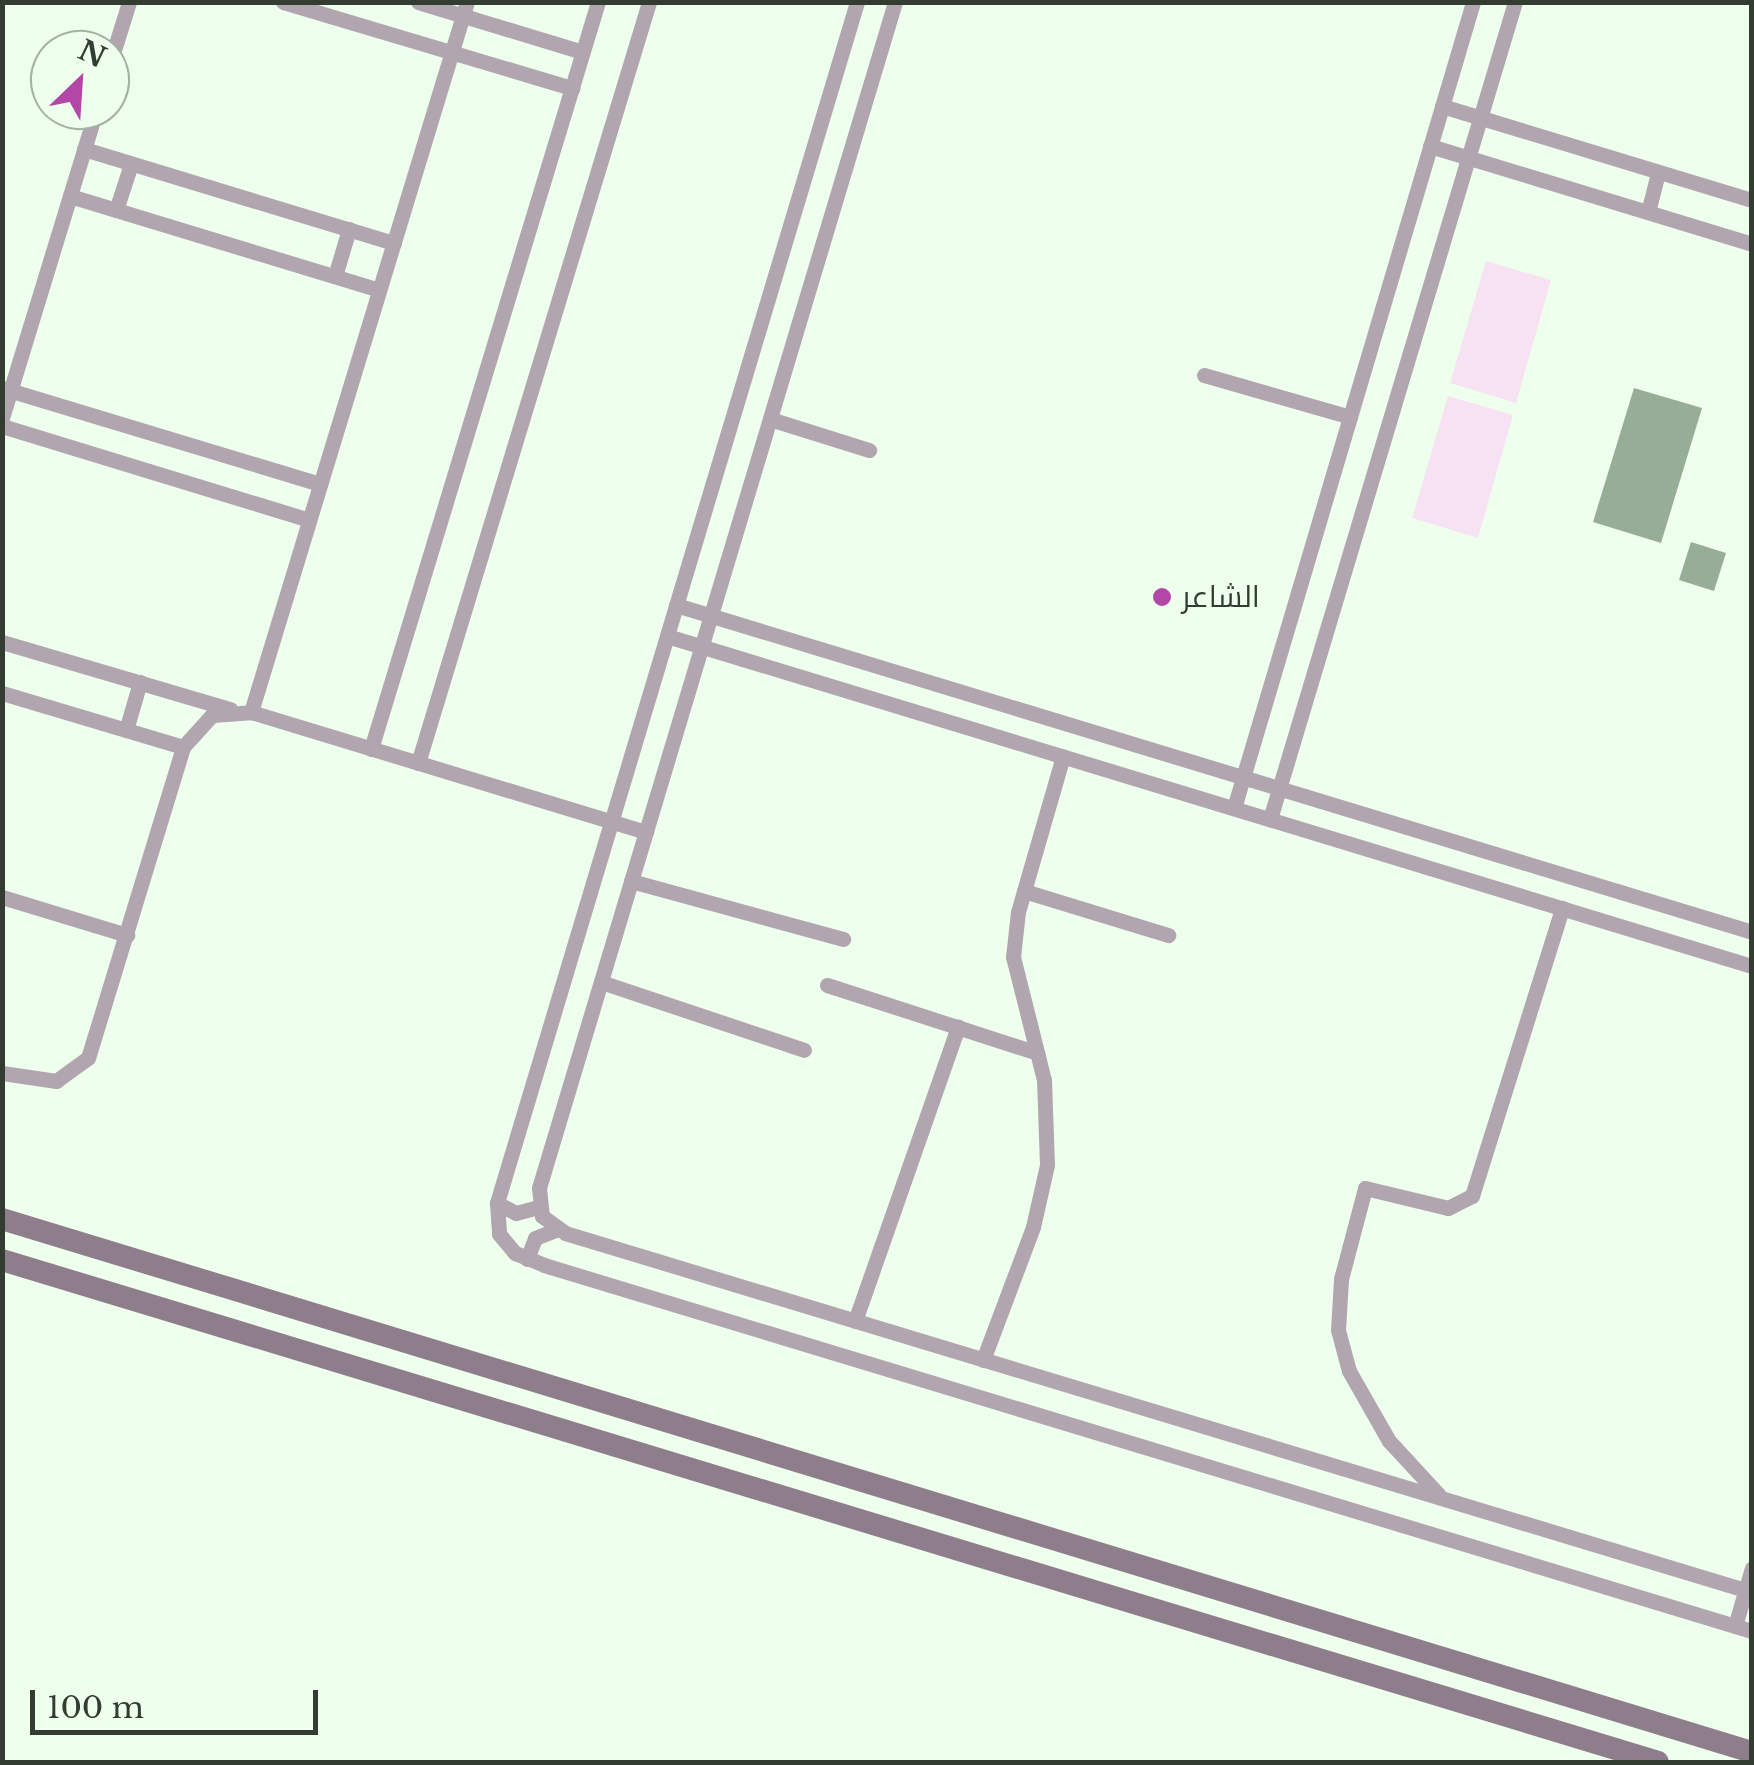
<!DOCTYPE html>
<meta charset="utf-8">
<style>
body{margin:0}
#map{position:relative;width:1754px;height:1765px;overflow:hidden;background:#efffed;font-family:"Libre Baskerville",Cairo,serif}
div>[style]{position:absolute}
.green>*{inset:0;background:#f6e2f2}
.water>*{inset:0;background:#98ad96}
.street>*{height:15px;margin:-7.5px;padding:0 7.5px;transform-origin:7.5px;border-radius:7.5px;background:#b1a6af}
.secondary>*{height:22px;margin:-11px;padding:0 11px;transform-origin:11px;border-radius:11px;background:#8e7e8c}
.dots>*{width:28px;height:28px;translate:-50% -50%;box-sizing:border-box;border:5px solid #efffed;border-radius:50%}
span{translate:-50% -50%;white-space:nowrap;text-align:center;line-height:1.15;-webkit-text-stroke:8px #efffed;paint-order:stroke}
.poi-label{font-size:30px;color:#323c31}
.left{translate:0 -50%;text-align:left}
.frame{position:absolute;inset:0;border:5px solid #323c31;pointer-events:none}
.north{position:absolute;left:30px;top:30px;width:100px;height:100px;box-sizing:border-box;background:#efffed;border:2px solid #a3b1a2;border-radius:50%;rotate:25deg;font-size:28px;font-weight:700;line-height:40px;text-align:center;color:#323c31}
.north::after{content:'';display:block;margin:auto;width:35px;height:45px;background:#b247a8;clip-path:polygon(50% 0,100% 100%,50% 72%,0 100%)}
.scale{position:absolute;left:30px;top:1690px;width:288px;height:45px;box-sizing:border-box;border:5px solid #323c31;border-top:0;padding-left:12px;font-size:30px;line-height:35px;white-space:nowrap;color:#323c31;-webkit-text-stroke:8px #efffed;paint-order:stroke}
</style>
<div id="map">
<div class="green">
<div style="clip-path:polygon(1486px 261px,1551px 280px,1516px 403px,1450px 383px)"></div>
<div style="clip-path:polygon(1448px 396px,1513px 415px,1478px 538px,1412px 518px)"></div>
</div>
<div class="water">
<div style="clip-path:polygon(1634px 388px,1702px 408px,1661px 543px,1593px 522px)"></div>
<div style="clip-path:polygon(1691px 542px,1726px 553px,1714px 591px,1679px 580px)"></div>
</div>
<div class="street">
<div style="left:283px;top:2px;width:302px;rotate:16.6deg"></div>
<div style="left:418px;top:2px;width:172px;rotate:16.9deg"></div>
<div style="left:857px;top:2px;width:1254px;rotate:106.69deg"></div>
<div style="left:497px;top:1203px;width:31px;rotate:86deg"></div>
<div style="left:499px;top:1234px;width:25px;rotate:50deg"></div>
<div style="left:515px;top:1253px;width:31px;rotate:22deg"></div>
<div style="left:544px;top:1265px;width:1262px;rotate:16.86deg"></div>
<div style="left:895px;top:2px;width:1238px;rotate:106.71deg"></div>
<div style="left:539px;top:1188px;width:28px;rotate:84deg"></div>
<div style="left:542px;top:1216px;width:29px;rotate:36deg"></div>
<div style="left:565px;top:1233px;width:1240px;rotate:16.83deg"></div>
<div style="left:110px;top:63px;width:64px;rotate:-72.7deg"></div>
<div style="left:1442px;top:106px;width:324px;rotate:16.9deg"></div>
<div style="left:1430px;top:146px;width:337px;rotate:16.9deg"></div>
<div style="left:84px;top:149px;width:324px;rotate:16.9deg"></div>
<div style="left:70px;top:196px;width:323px;rotate:16.9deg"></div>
<div style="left:116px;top:210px;width:48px;rotate:-71.9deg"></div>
<div style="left:1648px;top:212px;width:40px;rotate:-75.6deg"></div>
<div style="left:335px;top:276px;width:49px;rotate:-73.4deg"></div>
<div style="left:1204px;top:375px;width:152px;rotate:16deg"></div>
<div style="left:2px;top:388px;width:332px;rotate:16.8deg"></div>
<div style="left:2px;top:418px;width:322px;rotate:-73deg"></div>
<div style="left:770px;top:419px;width:104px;rotate:17.4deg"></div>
<div style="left:2px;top:426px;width:321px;rotate:17deg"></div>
<div style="left:676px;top:605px;width:1125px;rotate:16.9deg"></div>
<div style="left:667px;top:636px;width:1134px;rotate:16.92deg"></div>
<div style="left:2px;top:642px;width:238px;rotate:16.4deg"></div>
<div style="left:2px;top:693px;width:189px;rotate:16.6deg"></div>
<div style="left:251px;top:712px;width:742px;rotate:-73.08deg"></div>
<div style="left:126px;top:730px;width:50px;rotate:-73.7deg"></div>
<div style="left:371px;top:749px;width:781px;rotate:-73.1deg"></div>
<div style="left:418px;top:763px;width:795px;rotate:-73.11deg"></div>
<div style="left:1234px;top:808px;width:841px;rotate:-73.48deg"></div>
<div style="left:1270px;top:819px;width:853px;rotate:-73.31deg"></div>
<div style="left:631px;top:881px;width:220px;rotate:15.3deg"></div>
<div style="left:1024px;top:891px;width:151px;rotate:17deg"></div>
<div style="left:2px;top:897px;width:131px;rotate:16.9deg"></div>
<div style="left:601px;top:982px;width:214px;rotate:18.5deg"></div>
<div style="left:827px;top:985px;width:221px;rotate:17.9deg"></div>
<div style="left:2px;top:1073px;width:55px;rotate:8.4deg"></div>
<div style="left:56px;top:1081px;width:39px;rotate:-36deg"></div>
<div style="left:88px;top:1058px;width:325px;rotate:-73deg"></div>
<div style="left:183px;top:747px;width:43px;rotate:-47.8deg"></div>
<div style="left:212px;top:715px;width:39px;rotate:-4deg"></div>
<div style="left:251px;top:712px;width:413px;rotate:16.9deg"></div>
<div style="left:497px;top:1203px;width:21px;rotate:28deg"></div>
<div style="left:516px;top:1213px;width:23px;rotate:-15deg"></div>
<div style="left:527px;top:1259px;width:22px;rotate:-69deg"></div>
<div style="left:535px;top:1238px;width:22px;rotate:-21deg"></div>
<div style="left:855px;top:1321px;width:312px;rotate:-70.7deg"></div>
<div style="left:983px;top:1360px;width:142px;rotate:-69.4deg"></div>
<div style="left:1033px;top:1227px;width:64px;rotate:-77.3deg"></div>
<div style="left:1047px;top:1165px;width:85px;rotate:-92deg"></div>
<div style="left:1044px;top:1080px;width:127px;rotate:-104.1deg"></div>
<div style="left:1013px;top:957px;width:45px;rotate:-83.7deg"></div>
<div style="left:1018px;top:912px;width:162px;rotate:-73.9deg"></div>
<div style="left:1439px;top:1495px;width:74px;rotate:-132.8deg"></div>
<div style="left:1389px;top:1441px;width:81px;rotate:-119.7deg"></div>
<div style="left:1349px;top:1371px;width:42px;rotate:-105deg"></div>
<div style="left:1338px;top:1330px;width:51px;rotate:-86.6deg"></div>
<div style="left:1341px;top:1279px;width:94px;rotate:-75.2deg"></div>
<div style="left:1365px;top:1188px;width:85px;rotate:13.5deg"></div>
<div style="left:1448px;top:1208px;width:27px;rotate:-27deg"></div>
<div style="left:1472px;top:1196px;width:302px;rotate:-72.6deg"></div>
<div style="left:1735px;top:1626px;width:60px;rotate:-73.7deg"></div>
</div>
<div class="secondary">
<div style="left:2px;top:1219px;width:1829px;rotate:16.94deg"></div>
<div style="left:2px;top:1260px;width:1730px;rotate:16.86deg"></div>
</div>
<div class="dots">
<div style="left:1162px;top:597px;background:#b247a8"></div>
</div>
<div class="poi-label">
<span class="left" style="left:1182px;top:597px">الشاعر</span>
</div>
<div class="frame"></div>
<div class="north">N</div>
<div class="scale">100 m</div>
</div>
